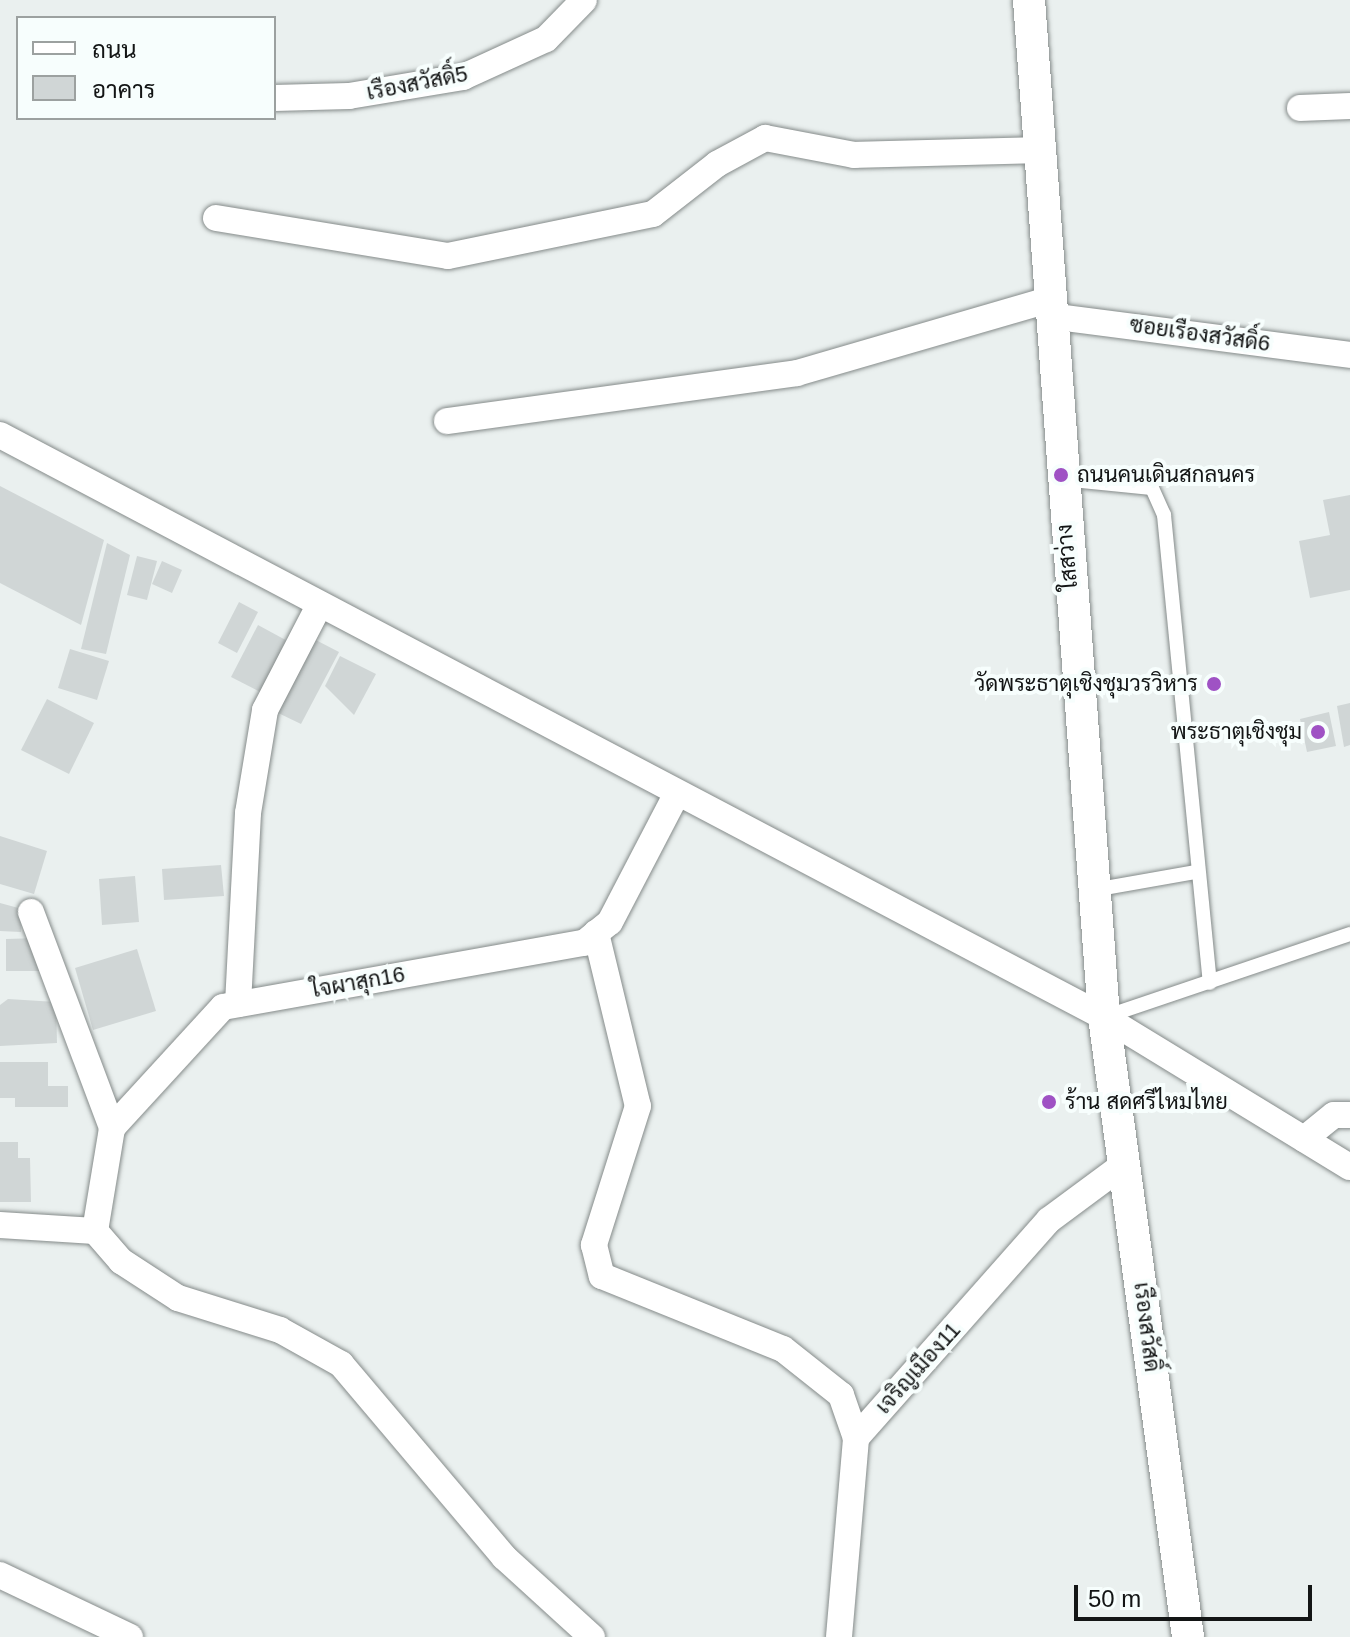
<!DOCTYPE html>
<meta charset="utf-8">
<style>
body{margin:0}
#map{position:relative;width:1350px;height:1637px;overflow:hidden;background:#eaf0ef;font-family:Helvetica,Sarabun,sans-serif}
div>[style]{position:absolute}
.building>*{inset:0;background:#d0d6d6}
.roads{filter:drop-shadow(0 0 2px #858b8a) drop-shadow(0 0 2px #858b8a)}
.service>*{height:14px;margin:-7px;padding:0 7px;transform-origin:7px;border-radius:7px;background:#fff}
.minor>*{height:26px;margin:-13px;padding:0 13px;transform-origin:13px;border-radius:13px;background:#fff}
.tertiary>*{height:32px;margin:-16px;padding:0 16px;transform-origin:16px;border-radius:16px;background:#fff}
.dots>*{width:22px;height:22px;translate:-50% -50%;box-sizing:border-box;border:4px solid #f7fefd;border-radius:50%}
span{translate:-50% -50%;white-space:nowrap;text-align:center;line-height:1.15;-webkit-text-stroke:8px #f7fefd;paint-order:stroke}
.street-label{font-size:22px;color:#131515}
.poi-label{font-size:22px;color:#131515}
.left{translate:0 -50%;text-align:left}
.right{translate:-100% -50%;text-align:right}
.legend{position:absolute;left:16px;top:16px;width:260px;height:104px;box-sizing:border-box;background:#f7fefd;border:2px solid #9ca1a0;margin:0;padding:10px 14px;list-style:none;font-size:24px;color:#131515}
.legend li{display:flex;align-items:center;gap:16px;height:40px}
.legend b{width:40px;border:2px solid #9ca1a0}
.scale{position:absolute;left:1074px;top:1585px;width:238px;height:36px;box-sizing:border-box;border:4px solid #131515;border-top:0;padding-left:10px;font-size:24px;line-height:28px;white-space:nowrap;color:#131515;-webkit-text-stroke:6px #f7fefd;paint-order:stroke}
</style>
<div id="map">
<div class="building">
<div style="clip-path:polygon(0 486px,104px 540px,81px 625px,0 583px)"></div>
<div style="clip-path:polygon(1350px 495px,1350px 590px,1310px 598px,1299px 541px,1330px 535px,1323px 500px)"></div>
<div style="clip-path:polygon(107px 543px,130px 555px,106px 654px,81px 649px)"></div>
<div style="clip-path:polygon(137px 556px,157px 561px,147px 600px,127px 595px)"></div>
<div style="clip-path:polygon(162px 561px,182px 570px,172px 593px,152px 584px)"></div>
<div style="clip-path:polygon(239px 602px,258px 612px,237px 653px,218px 643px)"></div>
<div style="clip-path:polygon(258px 625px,293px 644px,266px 695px,231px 677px)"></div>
<div style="clip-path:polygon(310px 637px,339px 652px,301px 724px,272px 710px)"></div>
<div style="clip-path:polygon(70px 649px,109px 661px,97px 700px,58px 688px)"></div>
<div style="clip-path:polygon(340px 656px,376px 674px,354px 715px,325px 686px)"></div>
<div style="clip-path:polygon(47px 699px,94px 723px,69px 774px,21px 750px)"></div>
<div style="clip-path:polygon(1350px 703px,1350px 745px,1344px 747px,1337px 706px)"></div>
<div style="clip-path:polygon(1329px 712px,1336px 746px,1307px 752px,1300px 719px)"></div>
<div style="clip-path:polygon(0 836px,47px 851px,34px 894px,0 884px)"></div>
<div style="clip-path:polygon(221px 865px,224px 896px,164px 900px,162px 869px)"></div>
<div style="clip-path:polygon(135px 876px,139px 922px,102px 925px,99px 879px)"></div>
<div style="clip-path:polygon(0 903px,22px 909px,21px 932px,0 931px)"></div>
<div style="clip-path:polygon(38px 938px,49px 971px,6px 971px,6px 939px)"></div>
<div style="clip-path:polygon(137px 949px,156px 1011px,93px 1030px,75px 968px)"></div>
<div style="clip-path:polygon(8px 999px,56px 1002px,57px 1043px,0 1046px,0 1005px)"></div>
<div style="clip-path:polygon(0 1062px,48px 1062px,48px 1086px,68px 1086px,68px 1107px,15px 1107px,15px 1098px,0 1098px)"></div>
<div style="clip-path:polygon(0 1142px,18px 1142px,18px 1158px,30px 1158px,31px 1202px,0 1202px)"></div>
</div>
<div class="roads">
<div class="service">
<div style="left:1062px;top:479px;width:90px;rotate:5.7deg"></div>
<div style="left:1152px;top:488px;width:30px;rotate:66deg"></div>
<div style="left:1164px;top:515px;width:470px;rotate:84.4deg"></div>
<div style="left:1094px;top:890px;width:104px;rotate:-10deg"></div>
<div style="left:1105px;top:1017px;width:259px;rotate:-18.7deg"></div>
</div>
<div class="minor">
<div style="left:274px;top:98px;width:75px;rotate:-1.5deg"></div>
<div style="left:349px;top:96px;width:116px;rotate:-9.5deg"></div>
<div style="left:463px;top:77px;width:91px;rotate:-24.6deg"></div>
<div style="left:546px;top:39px;width:54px;rotate:-45.7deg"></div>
<div style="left:1300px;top:108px;width:50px;rotate:-2.3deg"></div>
<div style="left:216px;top:218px;width:235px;rotate:9.3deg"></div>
<div style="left:448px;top:256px;width:209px;rotate:-11.6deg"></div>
<div style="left:653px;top:214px;width:81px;rotate:-38deg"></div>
<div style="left:717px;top:164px;width:55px;rotate:-28.4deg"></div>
<div style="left:765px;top:138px;width:91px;rotate:10.8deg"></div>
<div style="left:854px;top:155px;width:185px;rotate:-1.5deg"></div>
<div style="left:1050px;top:316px;width:303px;rotate:7.4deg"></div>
<div style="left:447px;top:421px;width:353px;rotate:-7.8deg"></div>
<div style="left:797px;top:373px;width:262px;rotate:-16.2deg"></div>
<div style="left:0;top:435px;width:1248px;rotate:27.8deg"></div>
<div style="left:1104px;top:1017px;width:288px;rotate:31.4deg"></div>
<div style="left:31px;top:912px;width:231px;rotate:69.4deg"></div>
<div style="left:596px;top:933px;width:178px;rotate:76.4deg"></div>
<div style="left:638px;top:1106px;width:146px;rotate:107.6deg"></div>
<div style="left:594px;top:1245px;width:32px;rotate:76deg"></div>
<div style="left:602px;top:1276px;width:195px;rotate:22deg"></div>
<div style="left:783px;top:1349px;width:74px;rotate:38.4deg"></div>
<div style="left:841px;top:1395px;width:46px;rotate:70.8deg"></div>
<div style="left:238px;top:1004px;width:191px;rotate:-87deg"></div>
<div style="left:248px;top:813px;width:104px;rotate:-80.6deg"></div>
<div style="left:265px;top:710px;width:119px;rotate:-62.6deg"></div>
<div style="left:1304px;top:1139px;width:38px;rotate:-39deg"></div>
<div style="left:1334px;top:1115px;width:16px"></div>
<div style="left:0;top:1225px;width:95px;rotate:3.6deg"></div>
<div style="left:95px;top:1231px;width:40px;rotate:49deg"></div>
<div style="left:121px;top:1261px;width:68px;rotate:33deg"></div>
<div style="left:178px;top:1298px;width:107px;rotate:17.4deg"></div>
<div style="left:280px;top:1330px;width:70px;rotate:29.1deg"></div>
<div style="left:341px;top:1364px;width:253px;rotate:49.8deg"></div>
<div style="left:504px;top:1557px;width:119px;rotate:42.3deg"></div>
<div style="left:95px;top:1231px;width:104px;rotate:-80.6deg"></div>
<div style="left:112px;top:1128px;width:164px;rotate:-47.5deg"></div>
<div style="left:223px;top:1007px;width:367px;rotate:-10.1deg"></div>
<div style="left:584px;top:943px;width:33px;rotate:-39deg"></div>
<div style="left:610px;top:922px;width:143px;rotate:-62.5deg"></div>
<div style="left:0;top:1575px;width:144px;rotate:25.5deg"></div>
<div style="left:839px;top:1637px;width:200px;rotate:-85.1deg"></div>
<div style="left:856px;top:1438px;width:291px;rotate:-48.5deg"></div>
<div style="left:1049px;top:1220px;width:96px;rotate:-36.5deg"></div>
</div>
<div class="tertiary">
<div style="left:1029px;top:0;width:1020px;rotate:85.78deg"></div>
<div style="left:1104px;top:1017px;width:626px;rotate:82.28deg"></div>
</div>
</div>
<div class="dots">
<div style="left:1061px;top:475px;background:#9f52c4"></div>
<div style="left:1214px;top:684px;background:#9f52c4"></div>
<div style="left:1318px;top:732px;background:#9f52c4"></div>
<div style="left:1049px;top:1102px;background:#9f52c4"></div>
</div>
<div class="street-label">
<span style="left:417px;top:83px;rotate:-11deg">เรืองสวัสดิ์5</span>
<span style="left:1200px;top:334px;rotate:8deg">ซอยเรืองสวัสดิ์6</span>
<span style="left:1067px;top:557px;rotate:-95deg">ใสสว่าง</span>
<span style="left:358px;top:982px;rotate:-10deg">ใจผาสุก16</span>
<span style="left:1147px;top:1327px;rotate:83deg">เรืองสวัสดิ์</span>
<span style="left:918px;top:1368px;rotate:-48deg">เจริญเมือง11</span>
</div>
<div class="poi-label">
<span class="left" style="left:1077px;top:475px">ถนนคนเดินสกลนคร</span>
<span class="right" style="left:1198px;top:684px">วัดพระธาตุเชิงชุมวรวิหาร</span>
<span class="right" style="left:1302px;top:732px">พระธาตุเชิงชุม</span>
<span class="left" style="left:1065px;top:1102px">ร้าน สดศรีไหมไทย</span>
</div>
<ul class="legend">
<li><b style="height:10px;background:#fff"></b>ถนน</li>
<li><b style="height:22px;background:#d0d6d6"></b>อาคาร</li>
</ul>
<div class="scale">50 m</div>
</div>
